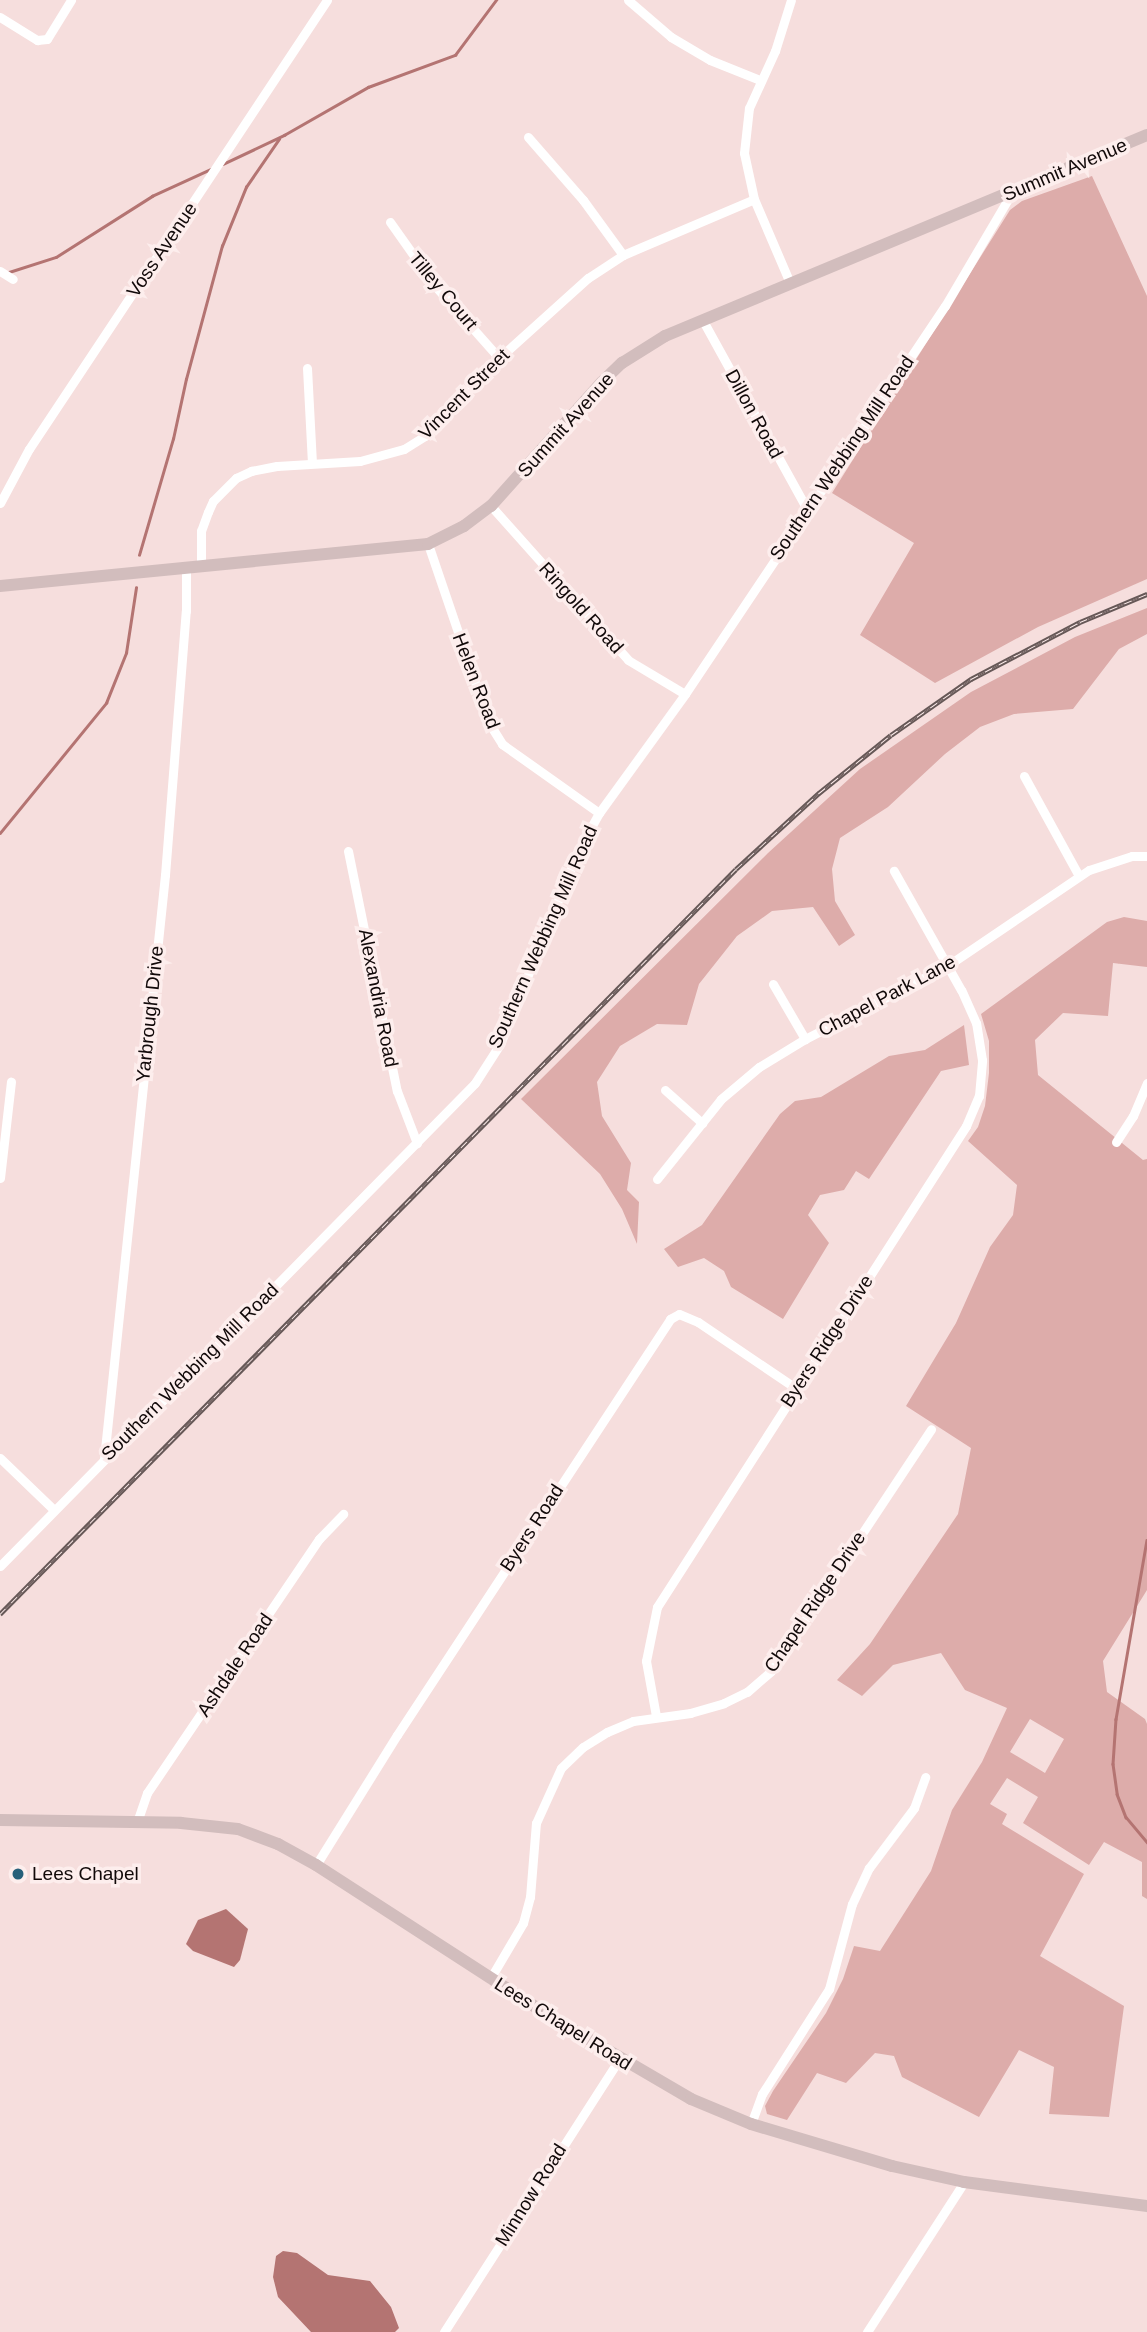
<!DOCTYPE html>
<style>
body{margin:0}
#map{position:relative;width:1147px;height:2332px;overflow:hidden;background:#f6dedd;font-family:Arial,sans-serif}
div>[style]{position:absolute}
.green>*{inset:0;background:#ddacaa}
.water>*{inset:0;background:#b47472}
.stream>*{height:2.5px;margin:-1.25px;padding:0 1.25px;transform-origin:1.25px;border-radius:1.25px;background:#b47472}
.minor>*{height:9px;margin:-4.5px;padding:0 4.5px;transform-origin:4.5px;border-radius:4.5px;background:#fff}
.secondary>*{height:12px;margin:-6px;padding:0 6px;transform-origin:6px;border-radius:6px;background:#d2bdbd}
.rail>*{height:5px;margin-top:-2.5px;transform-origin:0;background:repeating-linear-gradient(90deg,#fdeeed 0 8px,#665857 0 16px);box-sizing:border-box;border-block:2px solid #665857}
.dots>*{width:19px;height:19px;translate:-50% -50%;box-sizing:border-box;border:4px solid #fdeeed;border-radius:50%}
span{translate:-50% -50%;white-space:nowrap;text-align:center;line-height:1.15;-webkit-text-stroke:7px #fdeeed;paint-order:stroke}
.street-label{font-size:19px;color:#110909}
.poi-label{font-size:19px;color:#110909}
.left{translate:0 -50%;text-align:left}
</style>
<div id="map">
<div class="green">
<div style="clip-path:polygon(1092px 176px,1147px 296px,1147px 579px,1038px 627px,935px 683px,860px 635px,914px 543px,832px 493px,1010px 210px,1022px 201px)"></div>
<div style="clip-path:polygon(1147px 608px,1147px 634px,1119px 649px,1073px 709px,1014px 714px,980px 727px,945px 754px,888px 807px,840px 838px,832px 869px,835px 901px,855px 935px,839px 946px,813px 907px,772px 911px,737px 936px,699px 984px,687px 1025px,657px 1024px,620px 1046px,597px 1082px,602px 1116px,631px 1163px,627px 1190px,639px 1202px,637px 1244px,622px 1209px,600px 1174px,521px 1099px,768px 853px,860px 769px,971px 692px,1075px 637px)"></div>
<div style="clip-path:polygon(evenodd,1124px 917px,1147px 921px,1147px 967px,1113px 963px,1108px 1016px,1063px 1013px,1035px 1040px,1038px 1075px,1143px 1160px,1147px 1159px,1147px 1590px,1103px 1661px,1107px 1692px,1145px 1719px,1147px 1724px,1147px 1899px,1142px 1896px,1142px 1862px,1104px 1842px,1089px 1865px,1023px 1823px,1038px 1797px,1007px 1778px,990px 1804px,1007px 1814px,1002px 1824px,1084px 1874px,1040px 1956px,1124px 2006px,1109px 2117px,1049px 2114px,1054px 2067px,1019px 2050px,979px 2117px,902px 2077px,894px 2056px,875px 2053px,846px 2083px,817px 2073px,787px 2120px,767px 2114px,765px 2106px,773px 2091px,826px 2013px,843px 1979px,854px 1946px,880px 1951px,931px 1871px,952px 1810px,982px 1762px,1007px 1708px,965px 1690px,941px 1653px,893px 1665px,862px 1696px,837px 1680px,870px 1644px,958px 1514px,971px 1448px,906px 1406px,956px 1323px,990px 1247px,1013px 1215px,1017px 1185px,968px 1141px,978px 1127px,985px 1106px,989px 1073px,989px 1041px,981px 1014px,1107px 922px,1124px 917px,1030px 1719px,1064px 1739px,1045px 1773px,1010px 1752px,1030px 1719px)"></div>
<div style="clip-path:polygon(964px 1025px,969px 1065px,941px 1071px,869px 1179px,856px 1171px,844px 1190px,820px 1195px,808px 1215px,829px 1243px,783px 1319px,731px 1287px,724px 1271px,704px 1258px,678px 1267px,664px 1249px,702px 1225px,780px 1114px,795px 1101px,821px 1097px,889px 1056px,925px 1050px)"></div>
</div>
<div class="water">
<div style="clip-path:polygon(226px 1909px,248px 1929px,240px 1960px,234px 1967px,193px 1951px,186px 1944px,198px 1920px)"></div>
<div style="clip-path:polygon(283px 2251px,297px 2253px,328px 2275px,370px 2281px,391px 2307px,399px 2328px,395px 2332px,311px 2332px,278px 2297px,273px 2277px,276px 2256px)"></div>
</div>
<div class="stream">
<div style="left:223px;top:164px;width:68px;rotate:-25.4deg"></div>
<div style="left:284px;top:135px;width:97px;rotate:-29.7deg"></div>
<div style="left:368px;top:87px;width:93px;rotate:-20.2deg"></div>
<div style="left:455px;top:55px;width:69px;rotate:-53.3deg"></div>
<div style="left:9px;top:272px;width:49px;rotate:-17.7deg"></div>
<div style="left:56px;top:257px;width:114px;rotate:-32.4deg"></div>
<div style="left:152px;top:196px;width:65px;rotate:-24.6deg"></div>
<div style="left:139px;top:555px;width:121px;rotate:-73.7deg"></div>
<div style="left:173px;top:439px;width:61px;rotate:-77.8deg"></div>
<div style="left:186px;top:379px;width:138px;rotate:-74.9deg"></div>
<div style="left:222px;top:246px;width:64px;rotate:-67.9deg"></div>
<div style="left:246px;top:187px;width:58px;rotate:-55.5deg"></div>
<div style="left:0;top:833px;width:168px;rotate:-50.8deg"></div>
<div style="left:106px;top:703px;width:54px;rotate:-68.2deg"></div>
<div style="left:126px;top:653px;width:66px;rotate:-81.3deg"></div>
<div style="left:1147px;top:1540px;width:182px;rotate:99.8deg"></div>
<div style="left:1116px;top:1719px;width:45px;rotate:93.8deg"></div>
<div style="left:1113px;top:1764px;width:30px;rotate:82deg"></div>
<div style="left:1117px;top:1794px;width:25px;rotate:69deg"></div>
<div style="left:1126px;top:1817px;width:33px;rotate:50deg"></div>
</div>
<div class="minor">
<div style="left:628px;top:0;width:57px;rotate:40.7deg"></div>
<div style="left:671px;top:37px;width:45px;rotate:30.5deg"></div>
<div style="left:710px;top:60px;width:54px;rotate:21.8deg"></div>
<div style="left:0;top:17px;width:44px;rotate:31.9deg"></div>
<div style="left:37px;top:40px;width:10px;rotate:-6deg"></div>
<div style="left:47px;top:39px;width:46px;rotate:-58.4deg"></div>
<div style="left:528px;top:137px;width:84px;rotate:48.9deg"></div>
<div style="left:583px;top:200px;width:68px;rotate:54deg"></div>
<div style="left:390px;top:222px;width:80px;rotate:54.7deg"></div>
<div style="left:436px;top:287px;width:95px;rotate:48.4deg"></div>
<div style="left:0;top:271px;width:15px;rotate:32deg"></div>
<div style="left:790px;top:283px;width:91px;rotate:-113.2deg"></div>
<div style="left:754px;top:199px;width:47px;rotate:-102.3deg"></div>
<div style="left:744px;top:153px;width:45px;rotate:-83.7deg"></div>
<div style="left:749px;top:108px;width:63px;rotate:-65.5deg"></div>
<div style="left:775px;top:51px;width:53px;rotate:-72.6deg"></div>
<div style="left:702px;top:319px;width:217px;rotate:61.1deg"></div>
<div style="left:307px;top:368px;width:95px;rotate:87deg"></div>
<div style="left:0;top:503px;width:61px;rotate:-61.8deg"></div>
<div style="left:29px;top:449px;width:539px;rotate:-56.43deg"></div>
<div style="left:491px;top:506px;width:206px;rotate:48.3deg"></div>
<div style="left:628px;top:660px;width:66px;rotate:30.8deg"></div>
<div style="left:428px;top:544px;width:189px;rotate:71.2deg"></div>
<div style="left:489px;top:723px;width:25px;rotate:58deg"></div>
<div style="left:502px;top:744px;width:119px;rotate:35.4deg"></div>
<div style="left:201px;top:567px;width:36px;rotate:-90deg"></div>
<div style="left:201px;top:531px;width:20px;rotate:-70deg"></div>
<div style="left:208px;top:512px;width:12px;rotate:-66deg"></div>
<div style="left:213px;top:501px;width:33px;rotate:-45deg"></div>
<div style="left:236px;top:478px;width:17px;rotate:-25deg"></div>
<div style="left:251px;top:471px;width:26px;rotate:-11deg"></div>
<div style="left:277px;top:466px;width:83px;rotate:-3.4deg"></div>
<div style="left:360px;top:461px;width:46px;rotate:-15.3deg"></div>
<div style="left:404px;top:449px;width:25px;rotate:-32deg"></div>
<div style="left:425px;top:436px;width:108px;rotate:-46.5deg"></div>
<div style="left:499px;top:358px;width:120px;rotate:-42deg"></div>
<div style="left:588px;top:278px;width:42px;rotate:-33.3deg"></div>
<div style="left:623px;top:255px;width:142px;rotate:-23.1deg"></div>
<div style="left:1024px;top:776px;width:114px;rotate:61.2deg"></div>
<div style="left:348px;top:851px;width:245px;rotate:78.5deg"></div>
<div style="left:397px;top:1091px;width:56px;rotate:69deg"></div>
<div style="left:773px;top:984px;width:64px;rotate:59.8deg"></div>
<div style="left:665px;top:1090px;width:50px;rotate:41.7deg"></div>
<div style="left:1116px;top:1142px;width:31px;rotate:-57deg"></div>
<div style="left:1133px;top:1116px;width:36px;rotate:-67deg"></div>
<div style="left:0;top:1178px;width:97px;rotate:-83.5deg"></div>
<div style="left:657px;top:1179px;width:102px;rotate:-51.3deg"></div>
<div style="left:721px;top:1099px;width:50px;rotate:-40.1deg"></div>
<div style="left:759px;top:1067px;width:54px;rotate:-31.3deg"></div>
<div style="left:805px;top:1039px;width:160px;rotate:-27.2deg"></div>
<div style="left:947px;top:966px;width:171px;rotate:-34.1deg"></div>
<div style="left:1089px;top:870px;width:45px;rotate:-18deg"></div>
<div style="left:1132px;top:856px;width:15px"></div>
<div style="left:0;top:1458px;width:75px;rotate:43.9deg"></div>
<div style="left:104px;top:1459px;width:587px;rotate:-84.04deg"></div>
<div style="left:165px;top:875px;width:265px;rotate:-85.5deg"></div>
<div style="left:186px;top:611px;width:42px;rotate:-90deg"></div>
<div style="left:0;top:1566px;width:677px;rotate:-45.48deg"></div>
<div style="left:475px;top:1083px;width:46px;rotate:-57.3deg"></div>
<div style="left:500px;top:1044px;width:206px;rotate:-68deg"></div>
<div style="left:577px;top:853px;width:46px;rotate:-61.2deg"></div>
<div style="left:599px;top:813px;width:147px;rotate:-54.1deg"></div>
<div style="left:685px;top:694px;width:467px;rotate:-56.2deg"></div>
<div style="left:945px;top:306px;width:130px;rotate:-59.5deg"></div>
<div style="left:656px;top:1716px;width:56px;rotate:-100.3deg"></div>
<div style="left:646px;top:1661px;width:55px;rotate:-78.5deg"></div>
<div style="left:657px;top:1607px;width:572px;rotate:-57.28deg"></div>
<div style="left:966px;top:1126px;width:33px;rotate:-67deg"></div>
<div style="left:979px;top:1096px;width:36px;rotate:-85deg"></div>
<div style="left:982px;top:1060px;width:37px;rotate:-99deg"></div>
<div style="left:976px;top:1023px;width:36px;rotate:-114deg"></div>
<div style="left:961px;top:990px;width:137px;rotate:-119.4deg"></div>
<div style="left:137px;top:1822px;width:31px;rotate:-71deg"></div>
<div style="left:147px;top:1793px;width:307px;rotate:-55.9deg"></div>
<div style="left:319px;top:1539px;width:35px;rotate:-46deg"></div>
<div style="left:316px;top:1865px;width:153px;rotate:-58.1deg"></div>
<div style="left:397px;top:1735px;width:498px;rotate:-56.7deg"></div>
<div style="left:670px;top:1319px;width:10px;rotate:-29deg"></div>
<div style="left:679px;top:1314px;width:21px;rotate:23deg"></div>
<div style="left:698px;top:1322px;width:120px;rotate:34.1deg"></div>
<div style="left:490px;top:1979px;width:65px;rotate:-59.5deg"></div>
<div style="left:523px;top:1923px;width:27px;rotate:-75deg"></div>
<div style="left:530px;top:1897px;width:74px;rotate:-85.4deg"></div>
<div style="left:536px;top:1823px;width:60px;rotate:-65.6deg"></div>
<div style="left:561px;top:1768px;width:30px;rotate:-44deg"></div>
<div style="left:583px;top:1747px;width:28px;rotate:-32deg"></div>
<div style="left:607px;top:1732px;width:28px;rotate:-23deg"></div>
<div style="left:633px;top:1721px;width:58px;rotate:-8deg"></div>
<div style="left:690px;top:1713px;width:35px;rotate:-16deg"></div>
<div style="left:724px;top:1703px;width:25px;rotate:-26deg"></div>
<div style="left:747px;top:1692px;width:32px;rotate:-41deg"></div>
<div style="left:771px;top:1671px;width:290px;rotate:-56.5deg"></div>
<div style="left:751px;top:2124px;width:32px;rotate:-70deg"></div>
<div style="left:762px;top:2094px;width:125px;rotate:-57.5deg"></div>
<div style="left:829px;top:1989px;width:88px;rotate:-74.9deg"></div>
<div style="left:852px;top:1904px;width:40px;rotate:-65deg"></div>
<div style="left:869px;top:1868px;width:75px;rotate:-53.1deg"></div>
<div style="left:914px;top:1808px;width:33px;rotate:-70deg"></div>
<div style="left:444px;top:2332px;width:324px;rotate:-57.3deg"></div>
<div style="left:867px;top:2332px;width:179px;rotate:-57.1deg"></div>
</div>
<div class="secondary">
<div style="left:0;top:586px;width:430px;rotate:-5.6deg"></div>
<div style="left:428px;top:544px;width:40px;rotate:-26.6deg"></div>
<div style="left:464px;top:526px;width:34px;rotate:-37deg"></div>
<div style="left:491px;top:506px;width:166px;rotate:-48.2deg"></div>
<div style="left:602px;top:382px;width:28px;rotate:-44deg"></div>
<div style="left:622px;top:363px;width:51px;rotate:-32.1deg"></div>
<div style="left:665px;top:336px;width:522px;rotate:-22.64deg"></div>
<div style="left:0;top:1820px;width:181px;rotate:0.9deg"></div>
<div style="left:181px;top:1823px;width:57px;rotate:6deg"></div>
<div style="left:238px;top:1829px;width:43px;rotate:20.6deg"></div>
<div style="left:278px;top:1844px;width:43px;rotate:28.9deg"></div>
<div style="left:316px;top:1865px;width:286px;rotate:32.9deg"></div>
<div style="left:556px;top:2020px;width:156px;rotate:30.3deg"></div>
<div style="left:691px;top:2099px;width:65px;rotate:22.6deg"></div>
<div style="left:751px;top:2124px;width:147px;rotate:16.6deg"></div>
<div style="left:892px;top:2166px;width:74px;rotate:12.5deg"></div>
<div style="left:964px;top:2182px;width:185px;rotate:7.5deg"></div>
</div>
<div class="rail">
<div style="left:0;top:1614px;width:1047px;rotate:-45.35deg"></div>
<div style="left:736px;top:869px;width:113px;rotate:-42.5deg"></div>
<div style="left:819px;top:793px;width:92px;rotate:-38.9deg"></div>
<div style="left:891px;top:735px;width:98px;rotate:-35deg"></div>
<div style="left:971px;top:679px;width:123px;rotate:-27.6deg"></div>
<div style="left:1080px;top:622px;width:73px;rotate:-22.7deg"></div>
</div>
<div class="dots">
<div style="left:18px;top:1874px;background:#27607a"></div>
</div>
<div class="street-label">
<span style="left:1065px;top:170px;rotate:-23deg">Summit Avenue</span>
<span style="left:162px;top:250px;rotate:-56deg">Voss Avenue</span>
<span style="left:443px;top:291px;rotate:50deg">Tilley Court</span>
<span style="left:464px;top:394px;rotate:-45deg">Vincent Street</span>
<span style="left:754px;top:414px;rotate:61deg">Dillon Road</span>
<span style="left:566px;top:425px;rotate:-48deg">Summit Avenue</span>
<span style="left:842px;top:458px;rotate:-56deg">Southern Webbing Mill Road</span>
<span style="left:581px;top:608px;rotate:48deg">Ringold Road</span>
<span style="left:476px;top:681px;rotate:69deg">Helen Road</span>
<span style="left:543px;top:937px;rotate:-66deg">Southern Webbing Mill Road</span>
<span style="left:887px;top:996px;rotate:-28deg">Chapel Park Lane</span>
<span style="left:378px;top:998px;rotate:79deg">Alexandria Road</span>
<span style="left:150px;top:1014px;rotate:-84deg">Yarbrough Drive</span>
<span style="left:827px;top:1341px;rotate:-57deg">Byers Ridge Drive</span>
<span style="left:190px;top:1372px;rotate:-45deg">Southern Webbing Mill Road</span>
<span style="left:532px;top:1528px;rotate:-57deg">Byers Road</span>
<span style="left:815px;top:1602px;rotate:-56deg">Chapel Ridge Drive</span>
<span style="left:235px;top:1665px;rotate:-56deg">Ashdale Road</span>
<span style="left:563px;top:2024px;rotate:32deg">Lees Chapel Road</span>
<span style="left:531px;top:2195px;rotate:-58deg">Minnow Road</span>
</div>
<div class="poi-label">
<span class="left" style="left:32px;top:1874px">Lees Chapel</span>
</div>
</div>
